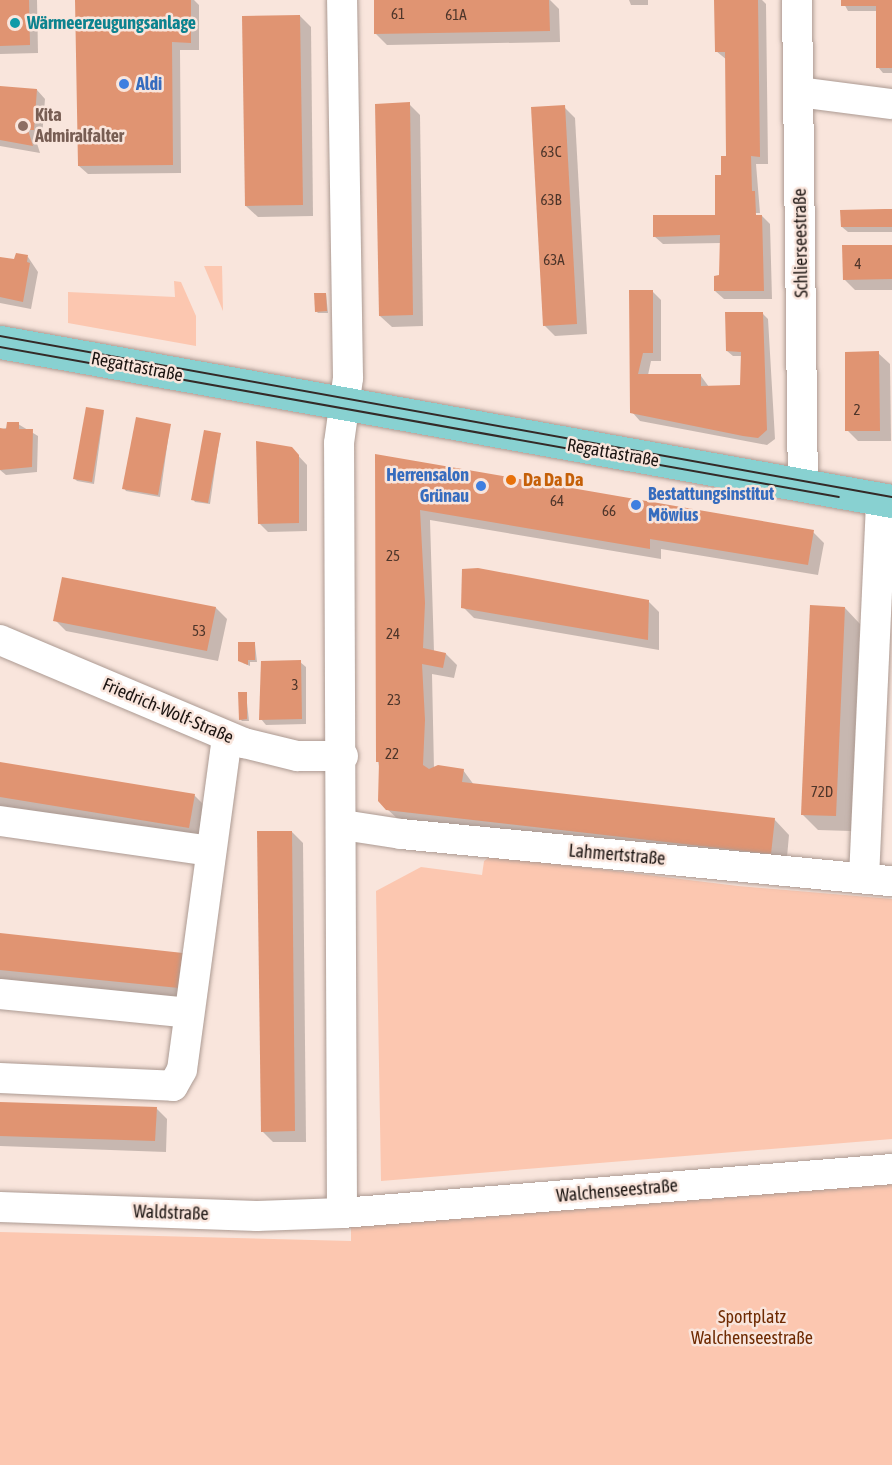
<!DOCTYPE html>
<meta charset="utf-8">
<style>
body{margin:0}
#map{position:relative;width:892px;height:1465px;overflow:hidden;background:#f9e5dc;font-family:"Asap Condensed",sans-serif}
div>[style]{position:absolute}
.green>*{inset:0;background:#fcc7b0}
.shadow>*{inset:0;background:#0003}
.building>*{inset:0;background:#e09472}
.roads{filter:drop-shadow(0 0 2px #ac9a92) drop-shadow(0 0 2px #ac9a92)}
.minor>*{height:30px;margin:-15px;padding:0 15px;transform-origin:15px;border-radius:15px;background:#fff}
.major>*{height:33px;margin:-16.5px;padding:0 16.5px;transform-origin:16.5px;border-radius:16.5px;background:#88d1d1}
.tram>*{height:1.5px;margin:-0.75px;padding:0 0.75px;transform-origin:0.75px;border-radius:0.75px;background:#332a27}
.dots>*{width:16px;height:16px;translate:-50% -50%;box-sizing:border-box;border:3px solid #f9e5dc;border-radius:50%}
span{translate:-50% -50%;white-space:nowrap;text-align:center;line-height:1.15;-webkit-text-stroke:5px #f9e5dc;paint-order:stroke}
.number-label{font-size:15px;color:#4d352a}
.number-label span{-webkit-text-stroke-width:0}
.culture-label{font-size:18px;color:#0d838f;font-weight:700}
.left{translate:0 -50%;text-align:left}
.shop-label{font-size:18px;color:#366cbe;font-weight:700}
.right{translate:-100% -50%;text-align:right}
.education-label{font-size:18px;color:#785e54;font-weight:700}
.street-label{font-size:18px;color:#1c1512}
.food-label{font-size:18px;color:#c56008;font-weight:700}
.park-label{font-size:18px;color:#6e2a02}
</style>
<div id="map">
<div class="green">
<div style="clip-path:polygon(204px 266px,222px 266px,223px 311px)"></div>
<div style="clip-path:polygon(174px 281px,181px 282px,196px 316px,196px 346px,68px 323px,68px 292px,175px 297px)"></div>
<div style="clip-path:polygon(491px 856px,738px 886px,892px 899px,892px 1139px,381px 1181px,376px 891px,421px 867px,482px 875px,484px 861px)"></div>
<div style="clip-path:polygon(881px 1182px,892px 1185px,892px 1465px,0 1465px,0 1232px,351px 1241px,351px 1225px)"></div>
</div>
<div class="shadow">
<div style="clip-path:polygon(0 0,37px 0,38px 53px,0 54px)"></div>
<div style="clip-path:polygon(77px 0,194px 0,199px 5px,199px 50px,180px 50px,181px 173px,88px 174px,79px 166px)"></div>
<div style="clip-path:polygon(440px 0,550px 0,559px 9px,560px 42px,387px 45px,376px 34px)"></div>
<div style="clip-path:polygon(629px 0,648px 0,648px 5px,631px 5px)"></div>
<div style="clip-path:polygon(715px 0,762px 0,766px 4px,768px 164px,756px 164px,760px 213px,734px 213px,762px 216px,770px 224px,772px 299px,724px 299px,715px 291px,721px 277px,721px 243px,663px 244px,654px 236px,717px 216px,729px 158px,727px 60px,716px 51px)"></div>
<div style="clip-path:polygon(842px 0,892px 0,892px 73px,883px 73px,878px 67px,878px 11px,848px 11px)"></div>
<div style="clip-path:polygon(300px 16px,311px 27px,313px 216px,258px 217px,246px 206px)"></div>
<div style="clip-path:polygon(0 88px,37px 90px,45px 99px,42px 137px,35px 137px,40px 153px,0 146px)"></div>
<div style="clip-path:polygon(409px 104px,420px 115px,423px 326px,392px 327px,380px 316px)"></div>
<div style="clip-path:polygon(564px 107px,575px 118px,587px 334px,555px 336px,544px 325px)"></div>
<div style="clip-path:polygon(892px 211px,892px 232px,848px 232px,842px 227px)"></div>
<div style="clip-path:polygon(892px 246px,892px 290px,855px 290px,844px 279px)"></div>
<div style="clip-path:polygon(28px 257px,38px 272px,31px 309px,0 303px,0 258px,15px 261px)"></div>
<div style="clip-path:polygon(630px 291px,653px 292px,661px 300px,661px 361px,651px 361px,648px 375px,701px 376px,709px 387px,742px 386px,742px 356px,733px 356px,727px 351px,763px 314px,768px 319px,775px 439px,767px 445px,640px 421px,632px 412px)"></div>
<div style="clip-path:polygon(326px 294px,328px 313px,318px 313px,316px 311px)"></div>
<div style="clip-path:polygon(878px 353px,890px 364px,891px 441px,858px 441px,847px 430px)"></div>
<div style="clip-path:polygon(104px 411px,94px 484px,77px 481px,75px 479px)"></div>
<div style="clip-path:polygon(18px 424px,38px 436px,37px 472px,6px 475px,0 470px,0 430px)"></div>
<div style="clip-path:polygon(170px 425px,160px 497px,126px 491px,124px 488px)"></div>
<div style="clip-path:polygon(220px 434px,210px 504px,195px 502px,193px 499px)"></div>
<div style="clip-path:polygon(291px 448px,307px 465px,307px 531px,268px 532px,260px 524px)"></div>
<div style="clip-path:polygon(377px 456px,813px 532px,824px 543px,818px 575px,661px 549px,661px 559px,430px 520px,434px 652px,446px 654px,457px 665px,454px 678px,432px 674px,434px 769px,463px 770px,474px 785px,774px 819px,789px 835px,786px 868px,399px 820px,387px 809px,378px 761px)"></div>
<div style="clip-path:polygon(648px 601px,659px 612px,659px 650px,474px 618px,463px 607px)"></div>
<div style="clip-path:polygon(216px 608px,227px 619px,218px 661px,66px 631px,55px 620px)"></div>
<div style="clip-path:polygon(845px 608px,860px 624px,851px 831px,818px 830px,802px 814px)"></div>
<div style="clip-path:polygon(255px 644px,257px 662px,250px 662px,250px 666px,243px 663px)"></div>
<div style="clip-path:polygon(300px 662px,306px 667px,306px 724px,266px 725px,261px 719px)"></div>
<div style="clip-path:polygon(246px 694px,249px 721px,242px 721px,240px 719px)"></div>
<div style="clip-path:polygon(0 763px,194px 795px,205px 806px,200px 838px,0 806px)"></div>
<div style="clip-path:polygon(292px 832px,303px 843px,306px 1142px,273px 1142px,262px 1131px)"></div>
<div style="clip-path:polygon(0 935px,182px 955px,190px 999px,0 979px)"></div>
<div style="clip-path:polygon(0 1103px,156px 1108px,167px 1119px,166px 1152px,0 1146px)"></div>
</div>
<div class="building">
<div style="clip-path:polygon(0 0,29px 0,30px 45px,0 46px)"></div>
<div style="clip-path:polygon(75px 0,191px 0,191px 43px,172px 42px,173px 165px,78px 166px)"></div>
<div style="clip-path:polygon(374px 0,549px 0,550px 31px,374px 34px)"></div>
<div style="clip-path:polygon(714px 0,758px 0,760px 157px,751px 156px,752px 191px,755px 191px,756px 215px,762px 215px,764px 291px,714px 291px,714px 276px,719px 275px,720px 235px,653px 237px,653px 215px,715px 215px,715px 175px,721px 175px,721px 156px,726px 156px,725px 52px,715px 52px)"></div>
<div style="clip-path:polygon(841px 0,892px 0,892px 68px,876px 68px,876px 6px,841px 6px)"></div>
<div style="clip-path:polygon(300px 15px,303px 205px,245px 206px,242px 16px)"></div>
<div style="clip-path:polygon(0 86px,37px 89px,34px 130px,28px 130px,33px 146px,0 140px)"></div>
<div style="clip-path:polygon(410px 102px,413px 315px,379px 316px,375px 104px)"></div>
<div style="clip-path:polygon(565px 105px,577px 324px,543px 326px,531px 107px)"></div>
<div style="clip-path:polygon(885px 209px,892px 209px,892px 227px,841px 227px,840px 210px)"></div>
<div style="clip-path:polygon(842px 245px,892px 245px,892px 279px,843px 280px)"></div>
<div style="clip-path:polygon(16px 253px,28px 255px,27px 262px,30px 263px,23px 302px,0 297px,0 257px,14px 259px)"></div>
<div style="clip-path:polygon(629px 290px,653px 290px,653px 353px,643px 353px,638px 374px,701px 374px,701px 386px,740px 385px,741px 352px,726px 351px,725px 312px,763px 312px,767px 430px,758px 438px,743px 436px,630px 413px)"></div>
<div style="clip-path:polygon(314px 293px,326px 293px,327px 311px,315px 312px)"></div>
<div style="clip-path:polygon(879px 351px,880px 431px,845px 431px,845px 352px)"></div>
<div style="clip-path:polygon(86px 407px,104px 410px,92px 482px,73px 479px)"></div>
<div style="clip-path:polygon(136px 417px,171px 424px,158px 495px,122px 489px)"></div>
<div style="clip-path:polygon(7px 422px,19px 422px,19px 429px,33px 429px,32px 467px,0 470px,0 428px,6px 429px)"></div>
<div style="clip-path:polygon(204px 430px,221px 433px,208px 503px,191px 500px)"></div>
<div style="clip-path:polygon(256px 441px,292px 447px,299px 455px,299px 523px,258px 524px)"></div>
<div style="clip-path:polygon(375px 454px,814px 530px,808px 565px,650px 539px,650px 549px,420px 510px,425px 603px,423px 648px,446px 653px,443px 668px,422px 664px,425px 720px,423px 765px,429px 769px,438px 765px,464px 769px,462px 782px,775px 818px,771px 854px,386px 810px,378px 801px,379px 762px,376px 762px)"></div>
<div style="clip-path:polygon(478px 568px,649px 600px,648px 640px,461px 608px,462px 569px)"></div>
<div style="clip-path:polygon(62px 577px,216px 607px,207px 651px,53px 621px)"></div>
<div style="clip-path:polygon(810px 605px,845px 607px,836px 816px,801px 815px)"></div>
<div style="clip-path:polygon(238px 642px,255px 642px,255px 660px,248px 660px,248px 665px,238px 661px)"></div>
<div style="clip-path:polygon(301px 660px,302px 719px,259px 720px,261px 661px)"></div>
<div style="clip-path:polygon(238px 692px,247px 692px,247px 719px,239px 720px)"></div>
<div style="clip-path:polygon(0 762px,195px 794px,189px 828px,0 797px)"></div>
<div style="clip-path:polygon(257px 831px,292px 831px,295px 1131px,261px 1132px)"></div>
<div style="clip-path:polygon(0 933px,183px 953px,179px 988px,0 970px)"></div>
<div style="clip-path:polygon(0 1102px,157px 1107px,155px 1141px,0 1136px)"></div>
</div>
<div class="roads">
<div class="minor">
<div style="left:797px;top:0;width:486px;rotate:89.3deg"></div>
<div style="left:799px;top:92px;width:94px;rotate:7.4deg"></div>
<div style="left:0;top:640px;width:265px;rotate:22.9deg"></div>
<div style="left:244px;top:743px;width:55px;rotate:13.8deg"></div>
<div style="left:297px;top:756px;width:46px"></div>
<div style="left:0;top:821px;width:212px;rotate:8.1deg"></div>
<div style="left:343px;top:825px;width:59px;rotate:8.8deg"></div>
<div style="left:401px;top:834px;width:493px;rotate:5.5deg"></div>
<div style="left:864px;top:878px;width:378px;rotate:-87.4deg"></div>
<div style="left:0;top:994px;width:190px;rotate:5.7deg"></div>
<div style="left:0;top:1078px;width:173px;rotate:2.6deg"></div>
<div style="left:173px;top:1086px;width:18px;rotate:-61deg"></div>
<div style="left:182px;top:1070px;width:336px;rotate:-82.3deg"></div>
<div style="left:0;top:1207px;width:257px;rotate:2deg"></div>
<div style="left:257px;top:1216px;width:85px;rotate:-2deg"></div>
<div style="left:342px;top:1213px;width:552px;rotate:-4.57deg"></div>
<div style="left:342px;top:1213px;width:770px;rotate:-90.22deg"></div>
<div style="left:339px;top:443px;width:66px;rotate:-82.1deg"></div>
<div style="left:348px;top:378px;width:378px;rotate:-90.9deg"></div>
</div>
<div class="major">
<div style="left:0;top:342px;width:906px;rotate:10.11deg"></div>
</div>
</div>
<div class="tram">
<div style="left:0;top:336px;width:906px;rotate:10.23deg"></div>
<div style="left:0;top:347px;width:852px;rotate:10.14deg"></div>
</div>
<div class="dots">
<div style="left:15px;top:23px;background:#0f9aa8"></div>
<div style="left:124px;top:84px;background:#3f7fe0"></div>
<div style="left:23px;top:126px;background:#8d6e63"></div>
<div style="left:511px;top:480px;background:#e8710a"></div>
<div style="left:481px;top:486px;background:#3f7fe0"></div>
<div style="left:636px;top:505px;background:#3f7fe0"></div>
</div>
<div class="number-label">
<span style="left:398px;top:14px">61</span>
<span style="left:456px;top:15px">61A</span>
<span style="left:551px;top:152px">63C</span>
<span style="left:551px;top:200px">63B</span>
<span style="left:554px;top:260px">63A</span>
<span style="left:858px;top:264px">4</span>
<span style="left:857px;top:410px">2</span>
<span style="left:557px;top:501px">64</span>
<span style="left:609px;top:511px">66</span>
<span style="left:393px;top:556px">25</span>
<span style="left:199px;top:631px">53</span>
<span style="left:393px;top:634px">24</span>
<span style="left:295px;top:685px">3</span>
<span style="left:394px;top:700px">23</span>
<span style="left:392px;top:754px">22</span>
<span style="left:822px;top:792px">72D</span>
</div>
<div class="culture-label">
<span class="left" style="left:27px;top:23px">Wärmeerzeugungsanlage</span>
</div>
<div class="shop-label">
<span class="left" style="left:136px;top:84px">Aldi</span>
<span class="right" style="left:469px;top:486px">Herrensalon<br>Grünau</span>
<span class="left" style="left:648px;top:505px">Bestattungsinstitut<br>Möwius</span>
</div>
<div class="education-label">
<span class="left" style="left:35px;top:126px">Kita<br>Admiralfalter</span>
</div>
<div class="street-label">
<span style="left:801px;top:243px;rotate:-91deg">Schlierseestraße</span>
<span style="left:137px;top:367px;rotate:11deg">Regattastraße</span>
<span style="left:613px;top:453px;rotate:10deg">Regattastraße</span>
<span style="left:168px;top:711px;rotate:23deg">Friedrich-Wolf-Straße</span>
<span style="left:617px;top:855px;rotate:5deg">Lahmertstraße</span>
<span style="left:617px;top:1191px;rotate:-5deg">Walchenseestraße</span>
<span style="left:171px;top:1213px;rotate:2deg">Waldstraße</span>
</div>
<div class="food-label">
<span class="left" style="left:523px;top:480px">Da Da Da</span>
</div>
<div class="park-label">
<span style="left:752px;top:1328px">Sportplatz<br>Walchenseestraße</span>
</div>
</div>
